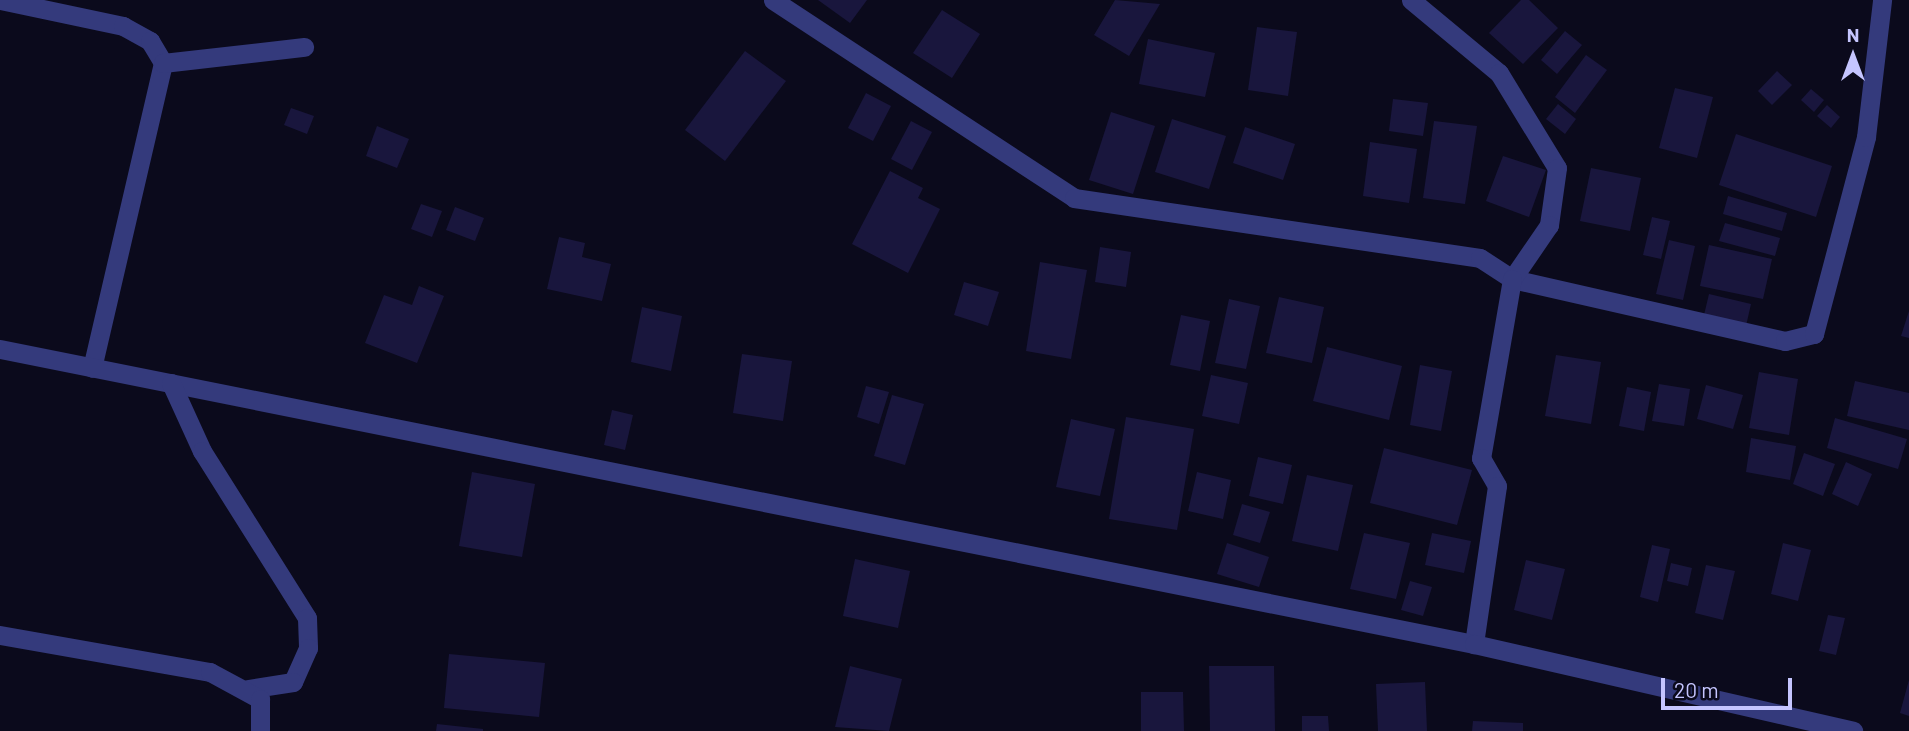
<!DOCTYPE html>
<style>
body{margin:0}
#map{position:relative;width:1909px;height:731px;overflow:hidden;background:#0b0a1c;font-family:Barlow,sans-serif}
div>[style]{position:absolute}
.building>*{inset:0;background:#19163d}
.minor>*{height:19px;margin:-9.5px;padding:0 9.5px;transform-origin:9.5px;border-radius:9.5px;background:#343a7c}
span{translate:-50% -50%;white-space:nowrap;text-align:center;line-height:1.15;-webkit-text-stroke:5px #0b0a1c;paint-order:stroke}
.north{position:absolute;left:1818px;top:21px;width:70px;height:70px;-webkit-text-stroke:5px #0b0a1c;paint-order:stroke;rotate:0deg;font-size:19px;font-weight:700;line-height:28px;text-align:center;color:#c5c5ff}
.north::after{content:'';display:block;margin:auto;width:24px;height:32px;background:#c5c5ff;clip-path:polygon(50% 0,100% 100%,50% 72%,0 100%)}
.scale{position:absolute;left:1661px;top:678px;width:131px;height:32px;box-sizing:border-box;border:4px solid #c5c5ff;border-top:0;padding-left:9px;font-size:21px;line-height:24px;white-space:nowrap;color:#c5c5ff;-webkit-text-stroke:5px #0b0a1c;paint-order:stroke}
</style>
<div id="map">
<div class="building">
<div style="clip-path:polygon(818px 0,867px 0,850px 23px)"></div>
<div style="clip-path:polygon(1115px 0,1160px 4px,1129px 56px,1094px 35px)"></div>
<div style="clip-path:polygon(1521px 0,1529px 0,1558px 28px,1523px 64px,1489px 33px)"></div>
<div style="clip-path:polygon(942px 10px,980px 34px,952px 78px,913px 53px)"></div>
<div style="clip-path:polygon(1257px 27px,1297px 32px,1288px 96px,1248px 90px)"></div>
<div style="clip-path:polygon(1565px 31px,1582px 45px,1557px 74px,1541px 60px)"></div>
<div style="clip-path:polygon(1148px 39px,1215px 53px,1205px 97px,1139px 84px)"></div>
<div style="clip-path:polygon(745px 51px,786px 81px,725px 161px,685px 130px)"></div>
<div style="clip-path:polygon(1586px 55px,1607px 70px,1575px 113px,1555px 97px)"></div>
<div style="clip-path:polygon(1777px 71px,1792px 85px,1772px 105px,1758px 91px)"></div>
<div style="clip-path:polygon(1675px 88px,1713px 97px,1697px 158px,1659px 148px)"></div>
<div style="clip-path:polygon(1811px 89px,1824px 100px,1814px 112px,1801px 100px)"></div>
<div style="clip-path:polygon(866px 93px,891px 106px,873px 141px,848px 128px)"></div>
<div style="clip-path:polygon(1393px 99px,1428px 103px,1423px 136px,1389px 131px)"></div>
<div style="clip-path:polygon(1558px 104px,1576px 119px,1565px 134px,1546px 119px)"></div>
<div style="clip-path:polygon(1827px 105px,1840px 117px,1831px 128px,1817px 116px)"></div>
<div style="clip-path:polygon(291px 108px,314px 116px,307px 134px,284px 125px)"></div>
<div style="clip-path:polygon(1111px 112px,1155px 126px,1133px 194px,1089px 180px)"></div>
<div style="clip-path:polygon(1172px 119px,1226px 136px,1209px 189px,1155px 172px)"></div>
<div style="clip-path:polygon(911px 121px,932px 132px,912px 170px,891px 159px)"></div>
<div style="clip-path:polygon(1434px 121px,1477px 126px,1465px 204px,1423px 198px)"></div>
<div style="clip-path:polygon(377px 126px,409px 139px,397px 168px,366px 156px)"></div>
<div style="clip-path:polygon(1245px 127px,1295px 144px,1283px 180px,1233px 163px)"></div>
<div style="clip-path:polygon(1736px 134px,1832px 166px,1816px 217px,1719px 185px)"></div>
<div style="clip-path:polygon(1370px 142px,1417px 149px,1409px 203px,1363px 196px)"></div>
<div style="clip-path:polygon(1503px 156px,1546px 170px,1529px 217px,1486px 201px)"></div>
<div style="clip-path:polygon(1591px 168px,1641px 178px,1630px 231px,1580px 221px)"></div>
<div style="clip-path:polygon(890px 171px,923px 188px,918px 198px,940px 209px,908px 273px,852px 244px)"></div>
<div style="clip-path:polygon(1728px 196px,1787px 213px,1782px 231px,1723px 214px)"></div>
<div style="clip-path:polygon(421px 204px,442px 211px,432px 237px,411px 229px)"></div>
<div style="clip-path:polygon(455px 207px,484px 218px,475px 241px,446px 230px)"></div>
<div style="clip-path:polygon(1652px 217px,1670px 221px,1661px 259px,1643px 255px)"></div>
<div style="clip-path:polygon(1725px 223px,1780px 238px,1775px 256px,1719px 241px)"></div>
<div style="clip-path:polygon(559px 237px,585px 243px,582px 257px,611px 264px,602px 301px,547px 289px)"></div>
<div style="clip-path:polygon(1669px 240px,1695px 246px,1683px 300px,1656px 294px)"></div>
<div style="clip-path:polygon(1709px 245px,1772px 259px,1763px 299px,1700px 286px)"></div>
<div style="clip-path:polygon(1100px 247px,1131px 252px,1126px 287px,1095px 282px)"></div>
<div style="clip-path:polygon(1040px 262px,1087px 270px,1071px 359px,1026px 351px)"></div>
<div style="clip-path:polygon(964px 282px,999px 292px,988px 326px,954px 315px)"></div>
<div style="clip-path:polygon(419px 286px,444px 296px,417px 363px,365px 343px,384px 295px,412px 305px)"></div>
<div style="clip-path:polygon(1709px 294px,1751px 304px,1746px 326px,1704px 315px)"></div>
<div style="clip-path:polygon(1279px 297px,1324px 307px,1312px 363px,1266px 353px)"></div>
<div style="clip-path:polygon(1229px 299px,1260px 306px,1246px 369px,1215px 363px)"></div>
<div style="clip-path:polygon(642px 307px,682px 316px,671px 371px,631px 362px)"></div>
<div style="clip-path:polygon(1909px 311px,1909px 338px,1901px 336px)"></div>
<div style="clip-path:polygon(1181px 315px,1210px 321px,1200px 371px,1170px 365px)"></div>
<div style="clip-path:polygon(1327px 347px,1402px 366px,1389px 420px,1313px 401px)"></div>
<div style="clip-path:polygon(742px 354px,792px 361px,783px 421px,733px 413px)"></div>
<div style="clip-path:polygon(1556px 355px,1601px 362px,1591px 424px,1545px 416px)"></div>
<div style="clip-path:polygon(1420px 365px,1452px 371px,1441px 431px,1410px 425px)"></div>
<div style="clip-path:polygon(1759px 372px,1798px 379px,1789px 435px,1749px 428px)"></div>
<div style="clip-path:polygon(1211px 375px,1248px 383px,1239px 424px,1202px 416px)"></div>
<div style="clip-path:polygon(1855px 381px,1909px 393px,1909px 430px,1847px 416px)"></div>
<div style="clip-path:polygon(1659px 384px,1690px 389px,1684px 426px,1652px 421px)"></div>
<div style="clip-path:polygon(1706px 385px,1743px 395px,1733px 429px,1697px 419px)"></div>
<div style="clip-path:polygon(866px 386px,889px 392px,879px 424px,857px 417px)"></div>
<div style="clip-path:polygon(1627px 387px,1651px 392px,1644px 431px,1619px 426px)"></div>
<div style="clip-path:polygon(892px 395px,924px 404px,905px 465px,874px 456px)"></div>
<div style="clip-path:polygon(612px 410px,633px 415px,625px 450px,604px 445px)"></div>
<div style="clip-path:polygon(1126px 417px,1194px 429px,1177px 530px,1109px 519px)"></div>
<div style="clip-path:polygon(1835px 418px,1907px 439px,1898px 469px,1827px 448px)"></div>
<div style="clip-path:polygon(1071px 419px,1115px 429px,1100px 496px,1056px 487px)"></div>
<div style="clip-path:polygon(1751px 438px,1796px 446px,1790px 480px,1746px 472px)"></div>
<div style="clip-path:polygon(1384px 448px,1472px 470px,1457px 525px,1370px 503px)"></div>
<div style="clip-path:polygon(1804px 453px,1835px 464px,1823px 496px,1793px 484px)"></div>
<div style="clip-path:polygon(1258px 457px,1292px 465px,1283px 504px,1249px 496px)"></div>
<div style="clip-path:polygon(1846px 462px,1872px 474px,1858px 506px,1832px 494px)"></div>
<div style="clip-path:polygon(472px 472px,535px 484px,522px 557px,459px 546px)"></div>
<div style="clip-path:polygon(1197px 472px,1231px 480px,1223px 519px,1188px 511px)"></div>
<div style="clip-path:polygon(1307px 475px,1353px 485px,1338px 551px,1292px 541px)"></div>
<div style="clip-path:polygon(1242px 504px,1270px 512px,1260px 543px,1233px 535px)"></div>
<div style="clip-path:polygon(1364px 533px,1410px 543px,1396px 599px,1350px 589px)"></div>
<div style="clip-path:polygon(1432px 533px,1471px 541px,1464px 573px,1425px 565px)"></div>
<div style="clip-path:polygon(1227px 543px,1269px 557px,1259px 587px,1217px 574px)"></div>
<div style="clip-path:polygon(1783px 543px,1811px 550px,1798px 601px,1771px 594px)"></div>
<div style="clip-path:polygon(1652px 545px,1670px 549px,1658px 602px,1640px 597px)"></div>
<div style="clip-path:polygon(855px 559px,910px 571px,898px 628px,843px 616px)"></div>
<div style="clip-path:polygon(1526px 560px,1565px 569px,1552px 620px,1514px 610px)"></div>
<div style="clip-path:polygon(1671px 563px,1692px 568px,1688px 586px,1667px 581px)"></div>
<div style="clip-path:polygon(1706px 565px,1735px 571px,1723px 620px,1695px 613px)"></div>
<div style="clip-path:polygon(1410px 581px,1432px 587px,1423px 616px,1401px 610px)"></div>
<div style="clip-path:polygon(1828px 615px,1845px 618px,1836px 655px,1819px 651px)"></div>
<div style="clip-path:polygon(449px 654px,545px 663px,539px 717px,444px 708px)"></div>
<div style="clip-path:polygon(850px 666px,902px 679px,889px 731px,835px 727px)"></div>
<div style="clip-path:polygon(1209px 666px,1274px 666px,1275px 731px,1210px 731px)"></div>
<div style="clip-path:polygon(1909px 680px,1909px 716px,1900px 713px)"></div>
<div style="clip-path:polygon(1425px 682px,1427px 731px,1378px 731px,1376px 684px)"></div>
<div style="clip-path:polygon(1141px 692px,1183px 692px,1184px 731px,1141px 731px)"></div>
<div style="clip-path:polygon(1302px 716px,1328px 716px,1329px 731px,1302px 731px)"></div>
<div style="clip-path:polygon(1473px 721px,1523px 723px,1523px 731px,1472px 731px)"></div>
<div style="clip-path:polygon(437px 724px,483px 729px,483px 731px,436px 731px)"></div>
</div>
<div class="minor">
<div style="left:0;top:0;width:126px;rotate:11.9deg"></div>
<div style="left:123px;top:26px;width:31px;rotate:29deg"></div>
<div style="left:150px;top:41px;width:26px;rotate:59deg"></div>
<div style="left:163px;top:63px;width:313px;rotate:103.1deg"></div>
<div style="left:773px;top:0;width:360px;rotate:33.3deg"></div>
<div style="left:1074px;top:198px;width:410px;rotate:8.4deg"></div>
<div style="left:1480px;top:258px;width:38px;rotate:33deg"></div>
<div style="left:1512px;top:279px;width:280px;rotate:12.8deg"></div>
<div style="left:1785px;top:341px;width:30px;rotate:-14deg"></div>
<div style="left:1814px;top:334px;width:204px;rotate:-75.2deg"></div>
<div style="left:1866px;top:137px;width:138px;rotate:-83.3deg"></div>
<div style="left:1411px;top:0;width:114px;rotate:39.7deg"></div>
<div style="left:1499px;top:73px;width:111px;rotate:58.6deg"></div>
<div style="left:1557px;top:168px;width:58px;rotate:98deg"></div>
<div style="left:1549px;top:225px;width:65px;rotate:124.4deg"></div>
<div style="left:1512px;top:279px;width:182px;rotate:99.8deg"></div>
<div style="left:1481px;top:458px;width:32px;rotate:60deg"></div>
<div style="left:1497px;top:486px;width:160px;rotate:98.3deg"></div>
<div style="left:163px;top:63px;width:142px;rotate:-6.5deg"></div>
<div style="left:0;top:349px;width:1503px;rotate:11.32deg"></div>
<div style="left:1474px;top:644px;width:389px;rotate:12.9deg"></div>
<div style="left:171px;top:383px;width:75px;rotate:65.5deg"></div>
<div style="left:202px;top:451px;width:197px;rotate:57.8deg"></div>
<div style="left:307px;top:618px;width:30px;rotate:88deg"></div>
<div style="left:308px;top:648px;width:37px;rotate:114deg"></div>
<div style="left:293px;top:682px;width:46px;rotate:171.2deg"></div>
<div style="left:0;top:635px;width:213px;rotate:10deg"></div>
<div style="left:210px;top:672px;width:57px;rotate:28.4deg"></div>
<div style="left:260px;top:699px;width:32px;rotate:90deg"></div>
</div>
<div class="north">N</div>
<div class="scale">20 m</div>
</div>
